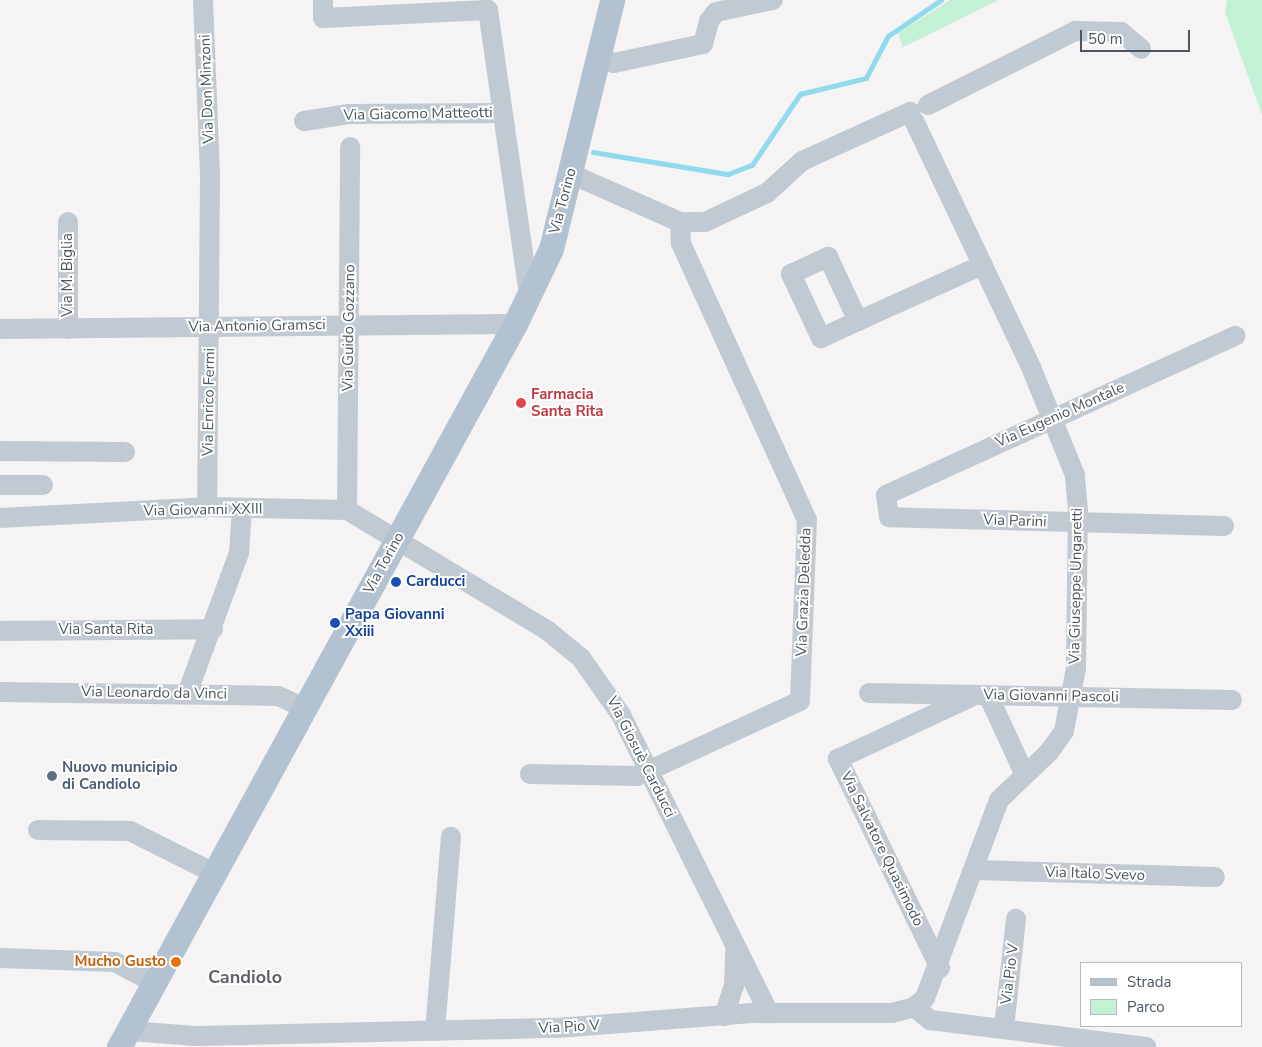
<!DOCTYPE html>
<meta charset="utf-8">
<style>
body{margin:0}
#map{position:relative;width:1262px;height:1047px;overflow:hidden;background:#f5f3f3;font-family:"Nunito Sans",sans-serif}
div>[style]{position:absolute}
.green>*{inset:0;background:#c3f1d5}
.stream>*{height:4.5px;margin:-2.25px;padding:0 2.25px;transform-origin:2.25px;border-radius:2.25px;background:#90daee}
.minor>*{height:20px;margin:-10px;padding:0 10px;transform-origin:10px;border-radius:10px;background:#c1cad2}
.major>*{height:25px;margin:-12.5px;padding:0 12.5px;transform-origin:12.5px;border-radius:12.5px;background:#b3c2d1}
.dots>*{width:14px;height:14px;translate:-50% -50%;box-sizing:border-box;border:2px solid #fff;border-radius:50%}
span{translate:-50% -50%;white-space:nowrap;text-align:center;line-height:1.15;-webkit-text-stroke:4px #fff;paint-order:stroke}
.street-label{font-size:15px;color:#4a5661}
.health-label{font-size:15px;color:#be3a42;font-weight:700}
.left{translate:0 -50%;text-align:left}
.transit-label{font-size:15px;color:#164399;font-weight:700}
.service-label{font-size:15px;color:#4e5e75;font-weight:700}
.food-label{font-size:15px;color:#c56008;font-weight:700}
.right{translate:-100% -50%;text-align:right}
.quarter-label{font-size:18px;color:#5f6368;font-weight:700}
.legend{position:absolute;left:1080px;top:962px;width:162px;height:65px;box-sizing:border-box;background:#fff;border:1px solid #b7bbc0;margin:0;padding:6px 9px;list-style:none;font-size:15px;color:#4a5661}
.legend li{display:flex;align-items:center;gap:10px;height:25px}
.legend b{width:25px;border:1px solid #b7bbc0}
.scale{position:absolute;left:1080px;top:30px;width:110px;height:22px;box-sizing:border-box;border:2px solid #4a5661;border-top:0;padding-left:6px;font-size:15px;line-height:18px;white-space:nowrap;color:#4a5661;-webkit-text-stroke:4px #fff;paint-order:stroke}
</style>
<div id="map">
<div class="green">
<div style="clip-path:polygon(950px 0,999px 0,903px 47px,898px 33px)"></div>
<div style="clip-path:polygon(1227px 0,1262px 0,1262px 115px,1225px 12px)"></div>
</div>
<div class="stream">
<div style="left:593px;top:152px;width:137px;rotate:9.3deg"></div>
<div style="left:728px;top:174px;width:26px;rotate:-21deg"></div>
<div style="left:752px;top:165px;width:86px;rotate:-55.9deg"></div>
<div style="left:800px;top:94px;width:68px;rotate:-13.6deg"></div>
<div style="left:866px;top:78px;width:47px;rotate:-62.4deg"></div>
<div style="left:888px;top:36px;width:64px;rotate:-34.2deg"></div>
</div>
<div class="minor">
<div style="left:203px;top:0;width:178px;rotate:87.7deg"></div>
<div style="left:210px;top:178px;width:329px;rotate:90.5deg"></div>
<div style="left:323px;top:0;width:18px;rotate:90deg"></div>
<div style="left:323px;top:18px;width:165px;rotate:-2.8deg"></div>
<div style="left:488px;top:10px;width:288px;rotate:81.8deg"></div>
<div style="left:597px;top:59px;width:17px;rotate:13deg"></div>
<div style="left:614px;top:63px;width:91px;rotate:-12.1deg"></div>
<div style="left:703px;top:44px;width:24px;rotate:-75deg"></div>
<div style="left:709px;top:21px;width:11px;rotate:-52deg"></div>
<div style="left:716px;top:12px;width:58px;rotate:-11.9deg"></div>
<div style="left:928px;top:105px;width:165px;rotate:-26.7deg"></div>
<div style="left:1075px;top:31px;width:46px;rotate:1.2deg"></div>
<div style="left:1121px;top:32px;width:26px;rotate:40deg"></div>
<div style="left:304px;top:121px;width:46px;rotate:-8.8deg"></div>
<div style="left:349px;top:114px;width:153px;rotate:-0.4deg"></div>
<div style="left:571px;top:174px;width:119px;rotate:23.8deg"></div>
<div style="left:680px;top:222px;width:25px"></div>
<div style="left:705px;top:222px;width:68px;rotate:-25.1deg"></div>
<div style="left:767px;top:193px;width:47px;rotate:-42.4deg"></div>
<div style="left:802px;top:161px;width:119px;rotate:-24.4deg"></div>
<div style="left:68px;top:222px;width:107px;rotate:90deg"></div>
<div style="left:828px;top:257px;width:71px;rotate:64.9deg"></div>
<div style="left:858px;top:321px;width:41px;rotate:155.3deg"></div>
<div style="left:821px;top:338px;width:71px;rotate:-115.1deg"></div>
<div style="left:791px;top:274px;width:41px;rotate:-24.7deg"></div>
<div style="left:858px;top:321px;width:136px;rotate:-24.3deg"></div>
<div style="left:0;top:329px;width:515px;rotate:-0.56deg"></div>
<div style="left:0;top:451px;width:125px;rotate:0.5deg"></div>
<div style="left:0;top:485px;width:43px"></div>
<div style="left:347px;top:510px;width:363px;rotate:-89.5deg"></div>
<div style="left:0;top:518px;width:207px;rotate:-3deg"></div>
<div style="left:207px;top:507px;width:140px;rotate:1.2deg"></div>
<div style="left:347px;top:510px;width:235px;rotate:31deg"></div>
<div style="left:548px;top:631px;width:43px;rotate:39.3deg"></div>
<div style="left:581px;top:658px;width:70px;rotate:54.9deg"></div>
<div style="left:621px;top:715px;width:333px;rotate:63.6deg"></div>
<div style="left:1224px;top:526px;width:335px;rotate:-178.5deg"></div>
<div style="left:889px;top:517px;width:22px;rotate:-98deg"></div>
<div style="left:886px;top:495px;width:384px;rotate:-24.5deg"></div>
<div style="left:0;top:631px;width:213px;rotate:-0.5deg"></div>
<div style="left:0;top:692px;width:278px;rotate:0.8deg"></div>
<div style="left:278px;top:696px;width:30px;rotate:24deg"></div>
<div style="left:869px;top:693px;width:363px;rotate:1.1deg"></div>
<div style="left:187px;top:694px;width:150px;rotate:-69.8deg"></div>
<div style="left:239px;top:553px;width:45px;rotate:-86.2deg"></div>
<div style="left:988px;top:695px;width:86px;rotate:65.2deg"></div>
<div style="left:530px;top:774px;width:107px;rotate:1.1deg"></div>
<div style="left:637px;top:776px;width:179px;rotate:-24.7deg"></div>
<div style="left:800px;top:701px;width:181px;rotate:-87.8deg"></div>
<div style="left:807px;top:520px;width:304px;rotate:-114.5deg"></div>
<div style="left:681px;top:243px;width:21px;rotate:-93deg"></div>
<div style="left:38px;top:830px;width:92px;rotate:0.6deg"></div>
<div style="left:130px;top:831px;width:92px;rotate:26.6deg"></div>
<div style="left:975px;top:870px;width:240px;rotate:1.7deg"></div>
<div style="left:0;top:958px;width:115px;rotate:2deg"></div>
<div style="left:115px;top:962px;width:44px;rotate:28.3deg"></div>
<div style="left:940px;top:968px;width:233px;rotate:-116deg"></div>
<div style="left:838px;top:759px;width:151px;rotate:-25deg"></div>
<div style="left:914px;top:1007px;width:21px;rotate:39deg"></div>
<div style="left:930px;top:1020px;width:218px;rotate:7.1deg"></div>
<div style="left:724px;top:1016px;width:32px;rotate:-72deg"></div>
<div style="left:734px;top:986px;width:34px;rotate:-88deg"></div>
<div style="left:1004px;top:1028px;width:110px;rotate:-83.7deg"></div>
<div style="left:129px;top:1031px;width:67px;rotate:4.3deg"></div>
<div style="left:196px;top:1036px;width:361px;rotate:-1.3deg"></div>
<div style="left:557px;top:1028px;width:195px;rotate:-4.4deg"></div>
<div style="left:751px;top:1013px;width:141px"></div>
<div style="left:892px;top:1013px;width:23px;rotate:-15deg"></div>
<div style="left:914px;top:1007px;width:14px;rotate:-39deg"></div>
<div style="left:925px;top:998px;width:211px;rotate:-69.5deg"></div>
<div style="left:999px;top:800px;width:69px;rotate:-43.8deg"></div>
<div style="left:1049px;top:752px;width:26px;rotate:-54deg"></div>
<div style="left:1064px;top:731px;width:64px;rotate:-79.2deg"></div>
<div style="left:1076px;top:668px;width:157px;rotate:-89.3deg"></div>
<div style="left:1078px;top:511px;width:36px;rotate:-95deg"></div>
<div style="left:1075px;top:475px;width:117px;rotate:-112.2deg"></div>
<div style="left:1031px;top:367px;width:272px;rotate:-115.4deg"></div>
<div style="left:435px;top:1031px;width:195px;rotate:-85.3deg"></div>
</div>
<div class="major">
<div style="left:119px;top:1047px;width:824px;rotate:-61.29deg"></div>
<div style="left:515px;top:324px;width:83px;rotate:-64.4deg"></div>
<div style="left:551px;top:249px;width:256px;rotate:-76.2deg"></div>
</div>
<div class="dots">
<div style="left:521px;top:403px;background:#e0444e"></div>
<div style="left:396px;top:582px;background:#1a4fb4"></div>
<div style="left:335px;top:623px;background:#1a4fb4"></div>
<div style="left:52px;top:776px;background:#5c6f8a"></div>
<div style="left:176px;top:962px;background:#e8710a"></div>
</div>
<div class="street-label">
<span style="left:207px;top:89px;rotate:-92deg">Via Don Minzoni</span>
<span style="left:418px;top:114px;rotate:-1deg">Via Giacomo Matteotti</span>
<span style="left:563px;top:201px;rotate:-75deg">Via Torino</span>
<span style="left:68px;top:275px;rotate:-90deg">Via M. Biglia</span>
<span style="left:257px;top:326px;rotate:-1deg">Via Antonio Gramsci</span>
<span style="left:349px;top:328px;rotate:-89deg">Via Guido Gozzano</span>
<span style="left:209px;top:402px;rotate:-89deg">Via Enrico Fermi</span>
<span style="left:1060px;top:415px;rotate:-24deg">Via Eugenio Montale</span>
<span style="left:203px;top:510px;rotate:-1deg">Via Giovanni XXIII</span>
<span style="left:1015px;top:521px;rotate:2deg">Via Parini</span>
<span style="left:384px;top:563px;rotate:-61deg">Via Torino</span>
<span style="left:1076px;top:586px;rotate:-89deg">Via Giuseppe Ungaretti</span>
<span style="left:804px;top:592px;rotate:-88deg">Via Grazia Deledda</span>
<span style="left:106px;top:630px">Via Santa Rita</span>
<span style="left:154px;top:693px;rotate:1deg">Via Leonardo da Vinci</span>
<span style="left:1051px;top:696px;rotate:1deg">Via Giovanni Pascoli</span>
<span style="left:641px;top:757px;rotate:63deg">Via Giosuè Carducci</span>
<span style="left:882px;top:849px;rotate:64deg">Via Salvatore Quasimodo</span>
<span style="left:1095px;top:874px;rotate:2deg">Via Italo Svevo</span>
<span style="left:1010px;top:974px;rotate:-83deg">Via Pio V</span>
<span style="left:569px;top:1027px;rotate:-3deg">Via Pio V</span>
</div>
<div class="health-label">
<span class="left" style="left:531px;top:403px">Farmacia<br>Santa Rita</span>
</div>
<div class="transit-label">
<span class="left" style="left:406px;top:582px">Carducci</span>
<span class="left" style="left:345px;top:623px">Papa Giovanni<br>Xxiii</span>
</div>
<div class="service-label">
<span class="left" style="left:62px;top:776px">Nuovo municipio<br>di Candiolo</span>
</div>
<div class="food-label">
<span class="right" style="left:166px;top:962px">Mucho Gusto</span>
</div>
<div class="quarter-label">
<span style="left:245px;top:977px">Candiolo</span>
</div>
<ul class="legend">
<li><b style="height:6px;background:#b3c2d1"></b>Strada</li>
<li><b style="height:14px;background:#c3f1d5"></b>Parco</li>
</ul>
<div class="scale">50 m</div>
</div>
